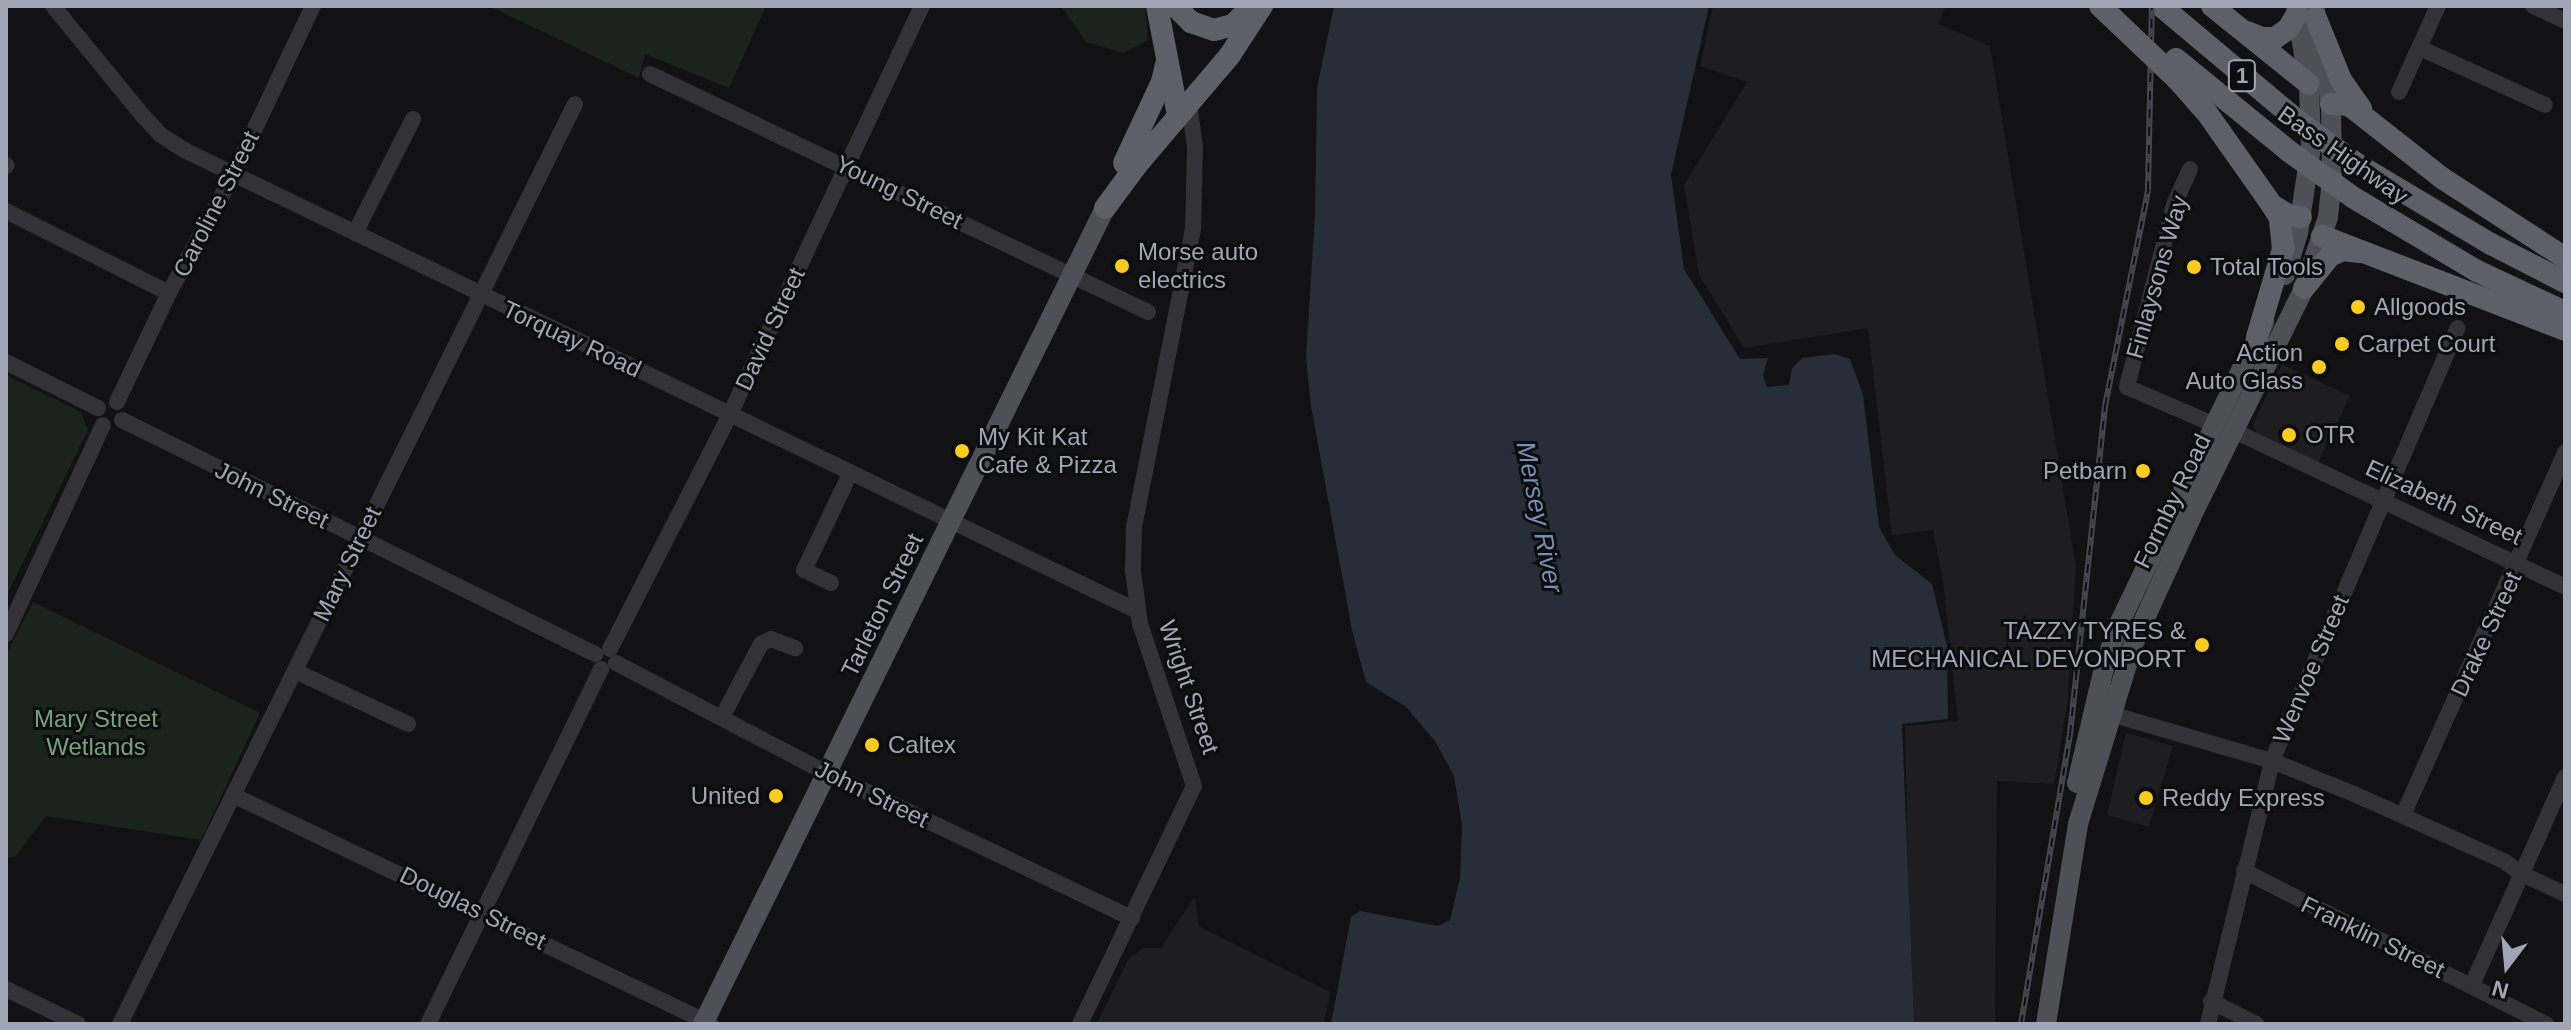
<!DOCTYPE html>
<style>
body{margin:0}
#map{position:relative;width:2571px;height:1030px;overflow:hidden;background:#121113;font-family:Helvetica,sans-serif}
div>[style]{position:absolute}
.built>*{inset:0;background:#1e1d20}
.green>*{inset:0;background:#1b231d}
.water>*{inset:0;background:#272e37}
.minor>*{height:16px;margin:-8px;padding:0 8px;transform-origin:8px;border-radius:8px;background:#323238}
.major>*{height:20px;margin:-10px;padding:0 10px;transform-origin:10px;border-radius:10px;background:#4e4f57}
.highway>*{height:22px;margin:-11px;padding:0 11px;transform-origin:11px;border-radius:11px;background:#5e6069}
.rail>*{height:6px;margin-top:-3px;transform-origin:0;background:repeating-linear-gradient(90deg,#0d0c0e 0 9px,#47484f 0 18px);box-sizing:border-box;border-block:2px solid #47484f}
.highway-bridge>*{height:22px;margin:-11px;padding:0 11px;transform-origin:11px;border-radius:11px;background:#5e6069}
.dots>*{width:22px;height:22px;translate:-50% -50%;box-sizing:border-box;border:4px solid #0d0c0e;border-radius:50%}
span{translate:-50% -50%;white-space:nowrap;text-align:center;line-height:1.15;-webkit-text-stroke:6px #0d0c0e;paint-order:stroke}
.shield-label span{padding:2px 6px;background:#0d0c0e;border:2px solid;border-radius:6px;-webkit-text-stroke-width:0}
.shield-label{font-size:22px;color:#a2a5b5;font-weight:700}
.street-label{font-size:24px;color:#a2a5b5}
.poi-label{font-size:24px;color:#a2a5b5}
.left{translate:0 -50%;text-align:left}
.right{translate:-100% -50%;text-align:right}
.park-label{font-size:24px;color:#77a17f}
.water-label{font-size:26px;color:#768fb2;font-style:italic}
.frame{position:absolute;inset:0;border:8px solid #a2a5b5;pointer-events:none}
.north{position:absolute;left:2467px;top:926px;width:80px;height:80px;-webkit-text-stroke:6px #0d0c0e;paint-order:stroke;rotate:196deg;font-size:22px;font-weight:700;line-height:32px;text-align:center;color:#a2a5b5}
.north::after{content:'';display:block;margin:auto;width:28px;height:36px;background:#a2a5b5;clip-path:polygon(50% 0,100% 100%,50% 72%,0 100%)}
</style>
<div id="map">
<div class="built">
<div style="clip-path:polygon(1713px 6px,1946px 6px,1938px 24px,1990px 46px,2076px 567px,2067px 705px,2054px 784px,1997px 781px,1995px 1024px,1911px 1024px,1905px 726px,1958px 721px,1943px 580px,1933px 530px,1892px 535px,1868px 328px,1744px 348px,1699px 275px,1684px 185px,1747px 82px,1700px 66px)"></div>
<div style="clip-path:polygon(2282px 364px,2350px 396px,2318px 463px,2257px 434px,2253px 424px)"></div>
<div style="clip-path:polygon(2126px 733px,2173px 746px,2149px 827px,2107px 815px)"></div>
<div style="clip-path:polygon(1195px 896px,1198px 926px,1330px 992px,1324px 1024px,1097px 1024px,1129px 958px,1144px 948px,1161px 948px)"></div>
</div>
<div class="green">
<div style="clip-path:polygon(489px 6px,766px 6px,729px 88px,645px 54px,639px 78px)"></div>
<div style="clip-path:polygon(1061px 6px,1145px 6px,1148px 40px,1124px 53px,1086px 42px)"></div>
<div style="clip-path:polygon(6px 375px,81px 412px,88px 430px,6px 597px)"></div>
<div style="clip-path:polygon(33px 602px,260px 713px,201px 840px,46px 816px,15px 857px,6px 858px,6px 655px)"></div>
</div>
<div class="water">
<div style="clip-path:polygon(1334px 6px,1709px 6px,1671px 175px,1684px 269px,1740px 359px,1768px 358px,1763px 376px,1767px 387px,1789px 385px,1792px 368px,1802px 358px,1835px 354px,1850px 359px,1863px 395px,1879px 527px,1895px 555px,1932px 584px,1947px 646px,1948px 719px,1902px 724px,1914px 1024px,1331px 1024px,1351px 917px,1360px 911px,1438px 926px,1450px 920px,1460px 878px,1462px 825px,1454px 776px,1435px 741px,1406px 707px,1366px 682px,1352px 630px,1311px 406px,1306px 357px,1315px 214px,1317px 88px)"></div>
</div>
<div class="minor">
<div style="left:53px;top:6px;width:144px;rotate:50.7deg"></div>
<div style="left:144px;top:117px;width:25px;rotate:47deg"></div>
<div style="left:161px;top:135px;width:27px;rotate:33deg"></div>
<div style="left:184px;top:150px;width:1059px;rotate:25.81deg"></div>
<div style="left:2533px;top:6px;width:35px;rotate:25deg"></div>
<div style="left:2420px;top:48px;width:137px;rotate:24.5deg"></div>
<div style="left:650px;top:74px;width:552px;rotate:25.54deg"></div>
<div style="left:2399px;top:92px;width:94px;rotate:-65.6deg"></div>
<div style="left:6px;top:166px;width:1px;rotate:-45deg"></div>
<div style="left:2190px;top:169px;width:39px;rotate:114deg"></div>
<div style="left:2174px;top:205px;width:188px;rotate:104.5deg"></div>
<div style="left:2127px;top:387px;width:96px;rotate:23.4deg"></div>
<div style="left:6px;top:211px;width:182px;rotate:26.7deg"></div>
<div style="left:355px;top:233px;width:128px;rotate:-63deg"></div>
<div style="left:6px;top:362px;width:103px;rotate:26.6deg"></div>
<div style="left:117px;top:402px;width:121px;rotate:-64.5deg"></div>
<div style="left:169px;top:293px;width:134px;rotate:-61.5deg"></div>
<div style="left:233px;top:175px;width:187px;rotate:-64.7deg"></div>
<div style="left:122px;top:420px;width:528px;rotate:26.32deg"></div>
<div style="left:2234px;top:431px;width:366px;rotate:25.2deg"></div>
<div style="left:831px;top:583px;width:30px;rotate:-154deg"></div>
<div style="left:804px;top:570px;width:106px;rotate:-64.4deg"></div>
<div style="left:6px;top:634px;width:230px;rotate:-65.1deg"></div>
<div style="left:610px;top:649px;width:264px;rotate:-62.9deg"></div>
<div style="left:730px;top:414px;width:451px;rotate:-64.8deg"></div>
<div style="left:616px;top:663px;width:227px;rotate:27.6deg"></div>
<div style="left:817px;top:768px;width:349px;rotate:25.5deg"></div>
<div style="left:295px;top:671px;width:125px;rotate:25.1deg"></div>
<div style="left:2111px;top:714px;width:168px;rotate:16.3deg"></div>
<div style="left:2272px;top:761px;width:88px;rotate:21.9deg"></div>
<div style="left:2354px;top:794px;width:164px;rotate:24.1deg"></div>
<div style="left:2504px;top:861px;width:20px;rotate:37deg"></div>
<div style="left:2520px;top:873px;width:50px;rotate:25deg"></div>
<div style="left:722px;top:717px;width:83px;rotate:-61.9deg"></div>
<div style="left:761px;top:644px;width:11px;rotate:-27deg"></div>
<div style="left:771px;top:639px;width:26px;rotate:21deg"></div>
<div style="left:233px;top:795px;width:530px;rotate:25.6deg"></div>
<div style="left:2403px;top:815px;width:398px;rotate:-65.9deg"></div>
<div style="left:2244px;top:871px;width:339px;rotate:26.9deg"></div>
<div style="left:2472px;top:985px;width:228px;rotate:-65.9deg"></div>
<div style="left:6px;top:989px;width:80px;rotate:25.9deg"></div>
<div style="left:2211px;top:1001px;width:51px;rotate:27.1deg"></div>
<div style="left:120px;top:1024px;width:1026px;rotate:-63.68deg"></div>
<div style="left:428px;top:1024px;width:395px;rotate:-64deg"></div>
<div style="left:1080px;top:1024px;width:264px;rotate:-64.4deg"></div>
<div style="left:1194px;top:786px;width:171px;rotate:-108.4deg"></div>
<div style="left:1140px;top:624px;width:53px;rotate:-97.5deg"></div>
<div style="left:1133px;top:571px;width:44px;rotate:-88.7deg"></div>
<div style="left:1134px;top:527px;width:305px;rotate:-78.8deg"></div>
<div style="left:1193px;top:228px;width:81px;rotate:-88.6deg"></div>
<div style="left:1195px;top:147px;width:44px;rotate:-97.8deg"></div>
<div style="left:2208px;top:1024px;width:271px;rotate:-76.3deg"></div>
<div style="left:2272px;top:761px;width:471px;rotate:-66.8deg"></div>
</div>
<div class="major">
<div style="left:2285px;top:275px;width:44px;rotate:-72.8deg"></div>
<div style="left:2298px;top:233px;width:87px;rotate:-81.4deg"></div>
<div style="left:2311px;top:147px;width:63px;rotate:-91.8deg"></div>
<div style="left:2309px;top:84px;width:78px;rotate:-99.6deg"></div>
<div style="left:2077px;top:783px;width:114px;rotate:-76.8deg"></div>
<div style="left:2103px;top:672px;width:46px;rotate:-72.3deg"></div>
<div style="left:2117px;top:628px;width:339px;rotate:-64.3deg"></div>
<div style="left:703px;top:1024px;width:910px;rotate:-63.77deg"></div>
<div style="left:2046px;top:1024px;width:203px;rotate:-80.9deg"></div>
<div style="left:2078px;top:824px;width:190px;rotate:-72.9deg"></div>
<div style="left:2134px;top:642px;width:146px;rotate:-65.4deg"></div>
<div style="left:2195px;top:509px;width:246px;rotate:-63.7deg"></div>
<div style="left:2304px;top:288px;width:75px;rotate:-71.3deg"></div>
<div style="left:2328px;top:217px;width:39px;rotate:-84deg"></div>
<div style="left:2332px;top:178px;width:74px;rotate:-90.8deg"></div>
<div style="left:2331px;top:104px;width:99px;rotate:-99.8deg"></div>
</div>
<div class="highway">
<div style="left:1157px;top:6px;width:111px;rotate:79.1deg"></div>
<div style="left:1175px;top:6px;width:23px;rotate:45deg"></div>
<div style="left:1191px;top:22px;width:24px;rotate:19deg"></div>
<div style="left:1214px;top:30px;width:20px;rotate:-15deg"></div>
<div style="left:1233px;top:25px;width:14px;rotate:-45deg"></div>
<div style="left:2161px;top:6px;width:185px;rotate:40deg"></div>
<div style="left:2212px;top:6px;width:124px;rotate:38.8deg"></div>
<div style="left:2316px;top:18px;width:67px;rotate:68deg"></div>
<div style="left:2341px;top:80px;width:35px;rotate:55deg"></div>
<div style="left:2247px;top:32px;width:16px;rotate:22deg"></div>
<div style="left:2262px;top:38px;width:13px"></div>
<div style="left:2275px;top:38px;width:16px;rotate:-35deg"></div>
<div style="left:2288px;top:29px;width:17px;rotate:-59deg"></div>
<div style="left:2176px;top:59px;width:147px;rotate:39.2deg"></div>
<div style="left:2176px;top:78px;width:47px;rotate:48.5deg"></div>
<div style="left:2207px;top:113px;width:113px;rotate:54.8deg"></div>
<div style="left:2272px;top:205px;width:19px;rotate:32deg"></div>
<div style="left:2288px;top:215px;width:13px;rotate:9deg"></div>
<div style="left:2331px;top:104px;width:18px;rotate:3deg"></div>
<div style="left:2349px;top:105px;width:118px;rotate:38.1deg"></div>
<div style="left:2442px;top:178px;width:147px;rotate:33deg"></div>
<div style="left:1124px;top:163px;width:89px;rotate:-64.9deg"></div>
<div style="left:1162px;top:82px;width:17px;rotate:-77deg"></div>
<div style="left:2360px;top:166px;width:152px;rotate:30.8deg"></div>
<div style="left:2491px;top:244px;width:83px;rotate:27.2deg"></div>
<div style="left:2354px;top:198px;width:143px;rotate:30.7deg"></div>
<div style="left:2477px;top:271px;width:97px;rotate:25deg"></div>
<div style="left:1105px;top:208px;width:52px;rotate:-53.6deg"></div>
<div style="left:1136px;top:166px;width:145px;rotate:-49.7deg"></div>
<div style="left:1230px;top:55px;width:59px;rotate:-56.9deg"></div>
<div style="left:2322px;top:236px;width:261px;rotate:21.1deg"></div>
<div style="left:2304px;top:288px;width:41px;rotate:-50.9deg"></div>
<div style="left:2330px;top:256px;width:14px;rotate:-25deg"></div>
<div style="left:2343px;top:250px;width:17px;rotate:7deg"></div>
<div style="left:2257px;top:337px;width:92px;rotate:-73.5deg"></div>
<div style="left:2283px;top:249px;width:31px;rotate:-96deg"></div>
<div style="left:2280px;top:218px;width:15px;rotate:-122deg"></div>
</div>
<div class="rail">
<div style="left:2021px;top:1024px;width:294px;rotate:-80.4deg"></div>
<div style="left:2070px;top:734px;width:330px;rotate:-83.9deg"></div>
<div style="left:2105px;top:406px;width:220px;rotate:-78.7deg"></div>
<div style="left:2148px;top:190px;width:184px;rotate:-88.8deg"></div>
</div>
<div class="highway-bridge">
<div style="left:2100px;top:6px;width:105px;rotate:43.5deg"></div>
<div style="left:2303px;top:125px;width:70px;rotate:35.7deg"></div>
<div style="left:2290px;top:152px;width:79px;rotate:35.7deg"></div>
</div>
<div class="dots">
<div style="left:1122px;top:266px;background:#fccb21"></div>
<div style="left:2194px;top:267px;background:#fccb21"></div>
<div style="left:2358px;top:307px;background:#fccb21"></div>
<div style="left:2342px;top:344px;background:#fccb21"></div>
<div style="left:2319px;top:367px;background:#fccb21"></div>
<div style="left:2289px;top:435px;background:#fccb21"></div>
<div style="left:962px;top:451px;background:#fccb21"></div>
<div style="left:2143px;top:471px;background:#fccb21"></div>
<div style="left:2202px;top:645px;background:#fccb21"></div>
<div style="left:872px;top:745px;background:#fccb21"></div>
<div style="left:776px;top:796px;background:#fccb21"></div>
<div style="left:2146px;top:798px;background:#fccb21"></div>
</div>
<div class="shield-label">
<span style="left:2242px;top:76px">1</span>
</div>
<div class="street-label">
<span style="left:2343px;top:155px;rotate:35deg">Bass Highway</span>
<span style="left:899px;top:192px;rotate:26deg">Young Street</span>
<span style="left:216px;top:204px;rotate:-63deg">Caroline Street</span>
<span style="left:2157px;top:277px;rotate:-74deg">Finlaysons Way</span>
<span style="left:770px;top:329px;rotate:-65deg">David Street</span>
<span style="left:572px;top:339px;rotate:25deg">Torquay Road</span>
<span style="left:272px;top:495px;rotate:26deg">John Street</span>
<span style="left:2172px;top:501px;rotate:-64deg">Formby Road</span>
<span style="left:2444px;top:502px;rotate:25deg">Elizabeth Street</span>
<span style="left:347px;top:564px;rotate:-64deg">Mary Street</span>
<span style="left:882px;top:605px;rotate:-64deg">Tarleton Street</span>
<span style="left:2486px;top:634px;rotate:-65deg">Drake Street</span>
<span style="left:2311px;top:669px;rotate:-67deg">Wenvoe Street</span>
<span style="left:1189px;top:687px;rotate:71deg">Wright Street</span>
<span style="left:872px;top:794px;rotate:26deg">John Street</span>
<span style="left:473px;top:908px;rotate:26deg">Douglas Street</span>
<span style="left:2373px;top:937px;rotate:26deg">Franklin Street</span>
</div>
<div class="poi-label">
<span class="left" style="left:1138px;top:266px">Morse auto<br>electrics</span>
<span class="left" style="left:2210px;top:267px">Total Tools</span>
<span class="left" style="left:2374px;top:307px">Allgoods</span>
<span class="left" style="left:2358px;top:344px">Carpet Court</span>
<span class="right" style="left:2303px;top:367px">Action<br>Auto Glass</span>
<span class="left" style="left:2305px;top:435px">OTR</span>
<span class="left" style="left:978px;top:451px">My Kit Kat<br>Cafe &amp; Pizza</span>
<span class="right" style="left:2127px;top:471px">Petbarn</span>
<span class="right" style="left:2186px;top:645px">TAZZY TYRES &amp;<br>MECHANICAL DEVONPORT</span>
<span class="left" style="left:888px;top:745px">Caltex</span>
<span class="right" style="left:760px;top:796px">United</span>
<span class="left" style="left:2162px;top:798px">Reddy Express</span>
</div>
<div class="park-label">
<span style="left:96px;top:733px">Mary Street<br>Wetlands</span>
</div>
<div class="water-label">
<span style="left:1539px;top:517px;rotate:79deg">Mersey River</span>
</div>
<div class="frame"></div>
<div class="north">N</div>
</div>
